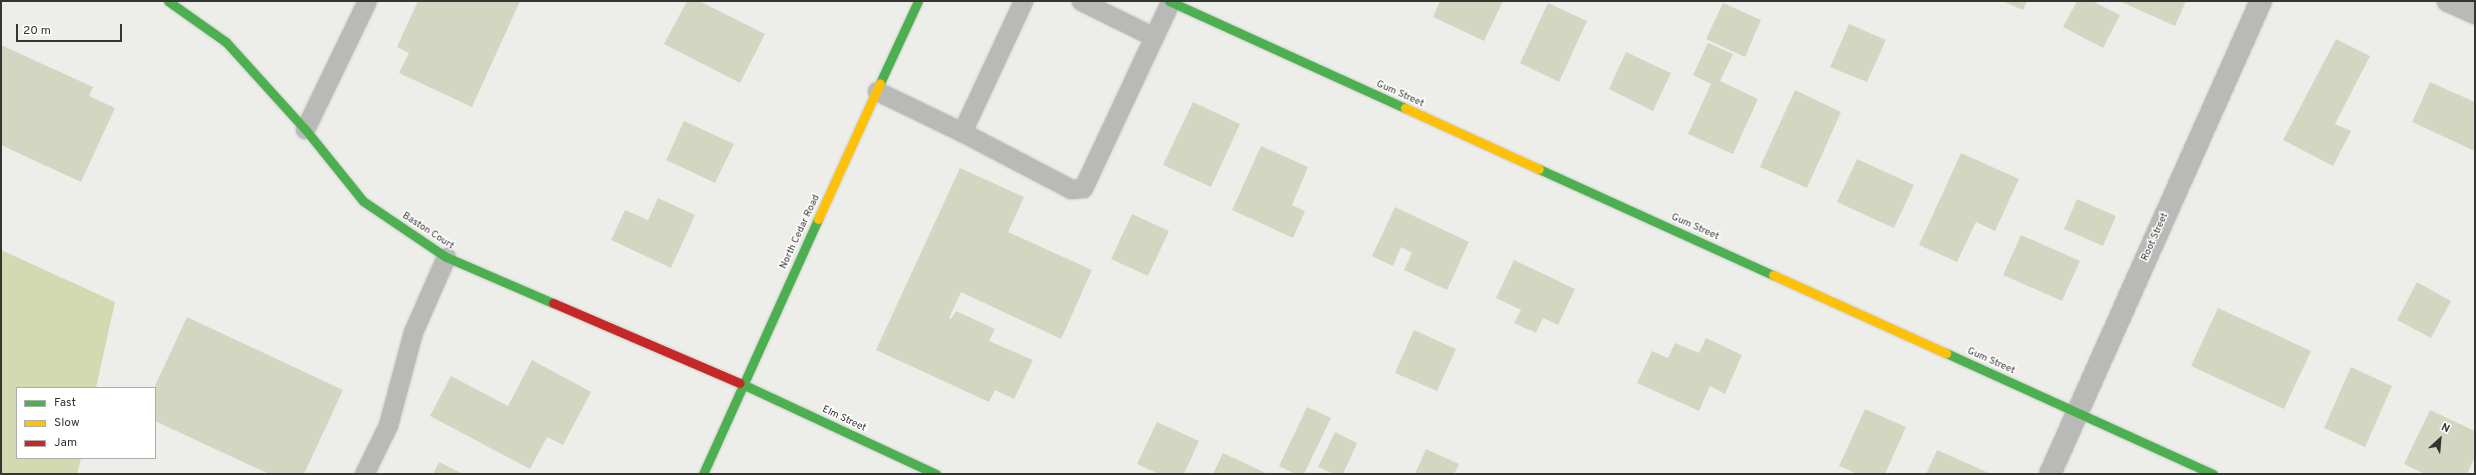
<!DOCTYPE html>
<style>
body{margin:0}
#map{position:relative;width:2476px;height:475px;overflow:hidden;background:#edeee9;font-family:Overpass,sans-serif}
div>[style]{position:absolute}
.green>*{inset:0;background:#d3dab1}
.building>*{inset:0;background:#d3d7c2}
.roads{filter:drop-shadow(0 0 1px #cbccc9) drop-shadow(0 0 1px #cbccc9)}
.lane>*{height:19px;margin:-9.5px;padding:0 9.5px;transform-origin:9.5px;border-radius:9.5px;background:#b9b9b8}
.street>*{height:22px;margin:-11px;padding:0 11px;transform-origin:11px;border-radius:11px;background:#b9b9b8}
.fast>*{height:9px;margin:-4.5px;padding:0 4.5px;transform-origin:4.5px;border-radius:4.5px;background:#4caf50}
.slow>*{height:9px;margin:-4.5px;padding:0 4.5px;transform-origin:4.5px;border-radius:4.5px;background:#ffc107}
.jam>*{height:9px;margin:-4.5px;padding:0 4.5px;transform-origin:4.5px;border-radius:4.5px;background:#c62828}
span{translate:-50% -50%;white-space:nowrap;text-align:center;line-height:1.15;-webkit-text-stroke:3px #fff;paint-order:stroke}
.street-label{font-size:10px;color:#353632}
.frame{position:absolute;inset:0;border:2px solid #353632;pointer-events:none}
.legend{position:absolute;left:16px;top:387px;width:140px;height:72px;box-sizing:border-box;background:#fff;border:1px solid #aeafad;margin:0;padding:5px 7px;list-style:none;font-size:12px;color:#353632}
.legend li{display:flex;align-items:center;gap:8px;height:20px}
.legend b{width:20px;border:1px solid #aeafad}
.north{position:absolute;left:2420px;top:419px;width:40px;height:40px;-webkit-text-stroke:3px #fff;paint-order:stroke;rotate:26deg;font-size:11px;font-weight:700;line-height:16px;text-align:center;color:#353632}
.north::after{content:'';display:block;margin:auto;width:14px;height:18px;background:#353632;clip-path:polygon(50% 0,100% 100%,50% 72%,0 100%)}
.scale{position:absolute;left:16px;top:24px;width:106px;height:18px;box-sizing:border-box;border:2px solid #353632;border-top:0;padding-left:5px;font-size:12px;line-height:14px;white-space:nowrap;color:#353632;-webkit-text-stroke:3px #fff;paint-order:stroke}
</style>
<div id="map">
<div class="green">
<div style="clip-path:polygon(1px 250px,115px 302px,96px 388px,17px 388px,17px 458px,81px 458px,77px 474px,1px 474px)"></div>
</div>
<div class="building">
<div style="clip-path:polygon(418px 1px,520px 1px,472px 107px,399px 73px,409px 53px,397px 47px)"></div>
<div style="clip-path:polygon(687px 1px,699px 1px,765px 34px,740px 83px,664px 44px)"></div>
<div style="clip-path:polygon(1440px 1px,1503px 1px,1484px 41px,1433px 17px)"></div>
<div style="clip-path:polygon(2002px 1px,2027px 1px,2023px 10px)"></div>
<div style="clip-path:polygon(2077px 1px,2092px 1px,2120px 15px,2103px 48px,2063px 27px)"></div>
<div style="clip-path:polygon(2119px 1px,2186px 1px,2175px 26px)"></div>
<div style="clip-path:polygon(1548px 3px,1587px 21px,1559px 82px,1520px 63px)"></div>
<div style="clip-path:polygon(1723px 3px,1761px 20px,1745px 57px,1706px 39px)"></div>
<div style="clip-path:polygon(1849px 24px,1886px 40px,1867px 82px,1830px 67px)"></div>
<div style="clip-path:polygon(2336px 39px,2370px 56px,2335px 124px,2351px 131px,2333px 166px,2283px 140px)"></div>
<div style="clip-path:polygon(1708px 43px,1733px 54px,1720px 81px,1758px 99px,1733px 154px,1688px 134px,1711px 84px,1693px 75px)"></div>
<div style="clip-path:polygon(1px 45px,93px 87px,89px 96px,115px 108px,81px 182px,1px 145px)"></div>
<div style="clip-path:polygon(1626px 52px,1671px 73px,1653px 111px,1609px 89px)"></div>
<div style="clip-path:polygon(2430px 82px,2475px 102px,2475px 151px,2412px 122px)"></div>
<div style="clip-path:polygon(1795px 90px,1841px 112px,1807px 188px,1760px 167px)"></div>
<div style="clip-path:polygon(1193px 102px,1240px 124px,1211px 187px,1163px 165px)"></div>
<div style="clip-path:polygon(684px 121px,734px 144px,715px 183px,666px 160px)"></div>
<div style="clip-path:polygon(1261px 146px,1308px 167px,1292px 205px,1305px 211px,1293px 238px,1232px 210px)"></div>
<div style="clip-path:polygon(1961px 153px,2019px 179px,1995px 231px,1976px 222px,1957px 262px,1919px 245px)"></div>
<div style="clip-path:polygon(1857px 159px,1914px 185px,1894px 228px,1837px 202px)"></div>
<div style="clip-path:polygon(960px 168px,1024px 197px,1008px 232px,1092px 270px,1061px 339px,961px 292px,949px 318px,951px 319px,956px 311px,995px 329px,989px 341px,1033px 360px,1014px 399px,995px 390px,989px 402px,876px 350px)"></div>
<div style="clip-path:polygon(658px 198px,695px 215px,671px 268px,611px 240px,625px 210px,648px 220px)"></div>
<div style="clip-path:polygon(2077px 199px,2116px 216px,2103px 246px,2064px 229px)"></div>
<div style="clip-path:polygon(1395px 207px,1469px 242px,1447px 290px,1404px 270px,1412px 253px,1401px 247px,1393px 266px,1372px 256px)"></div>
<div style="clip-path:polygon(1132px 214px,1169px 231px,1148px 276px,1111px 259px)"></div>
<div style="clip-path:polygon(2021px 235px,2080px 261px,2062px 301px,2003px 275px)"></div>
<div style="clip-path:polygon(1514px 260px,1575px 289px,1558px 325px,1543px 318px,1536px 333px,1514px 323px,1521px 310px,1496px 298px)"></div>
<div style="clip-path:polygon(2417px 282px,2451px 301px,2431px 338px,2397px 320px)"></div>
<div style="clip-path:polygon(2218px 308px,2311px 351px,2284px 409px,2191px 366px)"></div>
<div style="clip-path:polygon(187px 317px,343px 390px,304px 474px,269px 474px,155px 421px,154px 388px)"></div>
<div style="clip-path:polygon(1414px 330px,1456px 349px,1437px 391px,1395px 373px)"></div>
<div style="clip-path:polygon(1706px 338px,1742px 355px,1725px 394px,1710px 386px,1699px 411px,1637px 383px,1652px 351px,1668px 358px,1675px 343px,1699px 353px)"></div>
<div style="clip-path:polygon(532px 360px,591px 392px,563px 445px,547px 437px,530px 469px,430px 416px,451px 376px,508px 406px)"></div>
<div style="clip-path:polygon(2351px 367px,2392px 386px,2365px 447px,2324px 428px)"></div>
<div style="clip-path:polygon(1307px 407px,1331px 418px,1304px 474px,1295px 474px,1279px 466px)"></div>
<div style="clip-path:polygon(1865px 409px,1906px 427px,1885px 474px,1857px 474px,1839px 466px)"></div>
<div style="clip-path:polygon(2430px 410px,2475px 431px,2475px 457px,2467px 474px,2425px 474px,2404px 464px)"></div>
<div style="clip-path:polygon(1157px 422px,1199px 441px,1184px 474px,1159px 474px,1137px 464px)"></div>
<div style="clip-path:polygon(1335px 432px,1357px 443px,1343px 474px,1334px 474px,1318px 467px)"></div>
<div style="clip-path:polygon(1426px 449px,1459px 464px,1454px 474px,1415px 474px)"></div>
<div style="clip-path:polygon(1937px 450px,1991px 474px,1926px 474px)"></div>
<div style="clip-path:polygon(1223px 453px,1268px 474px,1213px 474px)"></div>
<div style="clip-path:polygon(439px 462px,463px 474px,433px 474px)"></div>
</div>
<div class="roads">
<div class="lane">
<div style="left:1081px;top:1px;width:81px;rotate:26.3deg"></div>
<div style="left:877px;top:91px;width:94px;rotate:25.8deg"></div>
<div style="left:962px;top:132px;width:145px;rotate:-65deg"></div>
<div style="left:305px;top:129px;width:142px;rotate:-64.2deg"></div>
<div style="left:962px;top:132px;width:123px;rotate:27.6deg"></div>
<div style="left:1071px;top:189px;width:12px;rotate:-5deg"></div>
<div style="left:1083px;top:188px;width:205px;rotate:-64.9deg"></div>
<div style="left:364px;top:474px;width:55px;rotate:-63.9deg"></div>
<div style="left:388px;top:425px;width:96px;rotate:-75deg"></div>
<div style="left:413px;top:332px;width:82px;rotate:-66.3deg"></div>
</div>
<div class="street">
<div style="left:2448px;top:1px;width:30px;rotate:24deg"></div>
<div style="left:2050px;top:474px;width:518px;rotate:-65.96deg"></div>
</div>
<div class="fast">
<div style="left:168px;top:1px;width:71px;rotate:35.3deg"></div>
<div style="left:226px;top:42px;width:118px;rotate:47.8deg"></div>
<div style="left:305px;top:129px;width:92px;rotate:51.1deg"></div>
<div style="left:363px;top:201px;width:100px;rotate:34deg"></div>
<div style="left:446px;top:257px;width:116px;rotate:23.3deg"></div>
<div style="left:1169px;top:1px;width:259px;rotate:24.4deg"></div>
<div style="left:880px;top:83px;width:90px;rotate:-65.1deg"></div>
<div style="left:1539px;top:169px;width:257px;rotate:24.4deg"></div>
<div style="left:1946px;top:353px;width:293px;rotate:24.4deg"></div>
<div style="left:740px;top:383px;width:216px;rotate:24.9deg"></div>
<div style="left:703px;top:474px;width:280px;rotate:-65.7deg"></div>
</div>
<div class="slow">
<div style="left:1405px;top:108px;width:147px;rotate:24.5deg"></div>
<div style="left:818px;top:219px;width:149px;rotate:-65.5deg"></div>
<div style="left:1773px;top:275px;width:190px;rotate:24.3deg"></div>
</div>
<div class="jam">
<div style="left:553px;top:303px;width:203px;rotate:23.2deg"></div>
</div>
</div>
<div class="street-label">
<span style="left:1400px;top:94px;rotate:24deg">Gum Street</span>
<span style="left:1695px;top:227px;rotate:24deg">Gum Street</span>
<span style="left:428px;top:231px;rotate:33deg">Baston Court</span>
<span style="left:800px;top:232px;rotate:-65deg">North Cedar Road</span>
<span style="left:2155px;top:237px;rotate:-66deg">Root Street</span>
<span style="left:1991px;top:361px;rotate:24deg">Gum Street</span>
<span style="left:844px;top:419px;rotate:25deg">Elm Street</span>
</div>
<div class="frame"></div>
<ul class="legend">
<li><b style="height:5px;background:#4caf50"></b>Fast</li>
<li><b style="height:5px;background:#ffc107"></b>Slow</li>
<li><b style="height:5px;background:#c62828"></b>Jam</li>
</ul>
<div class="north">N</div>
<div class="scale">20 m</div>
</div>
